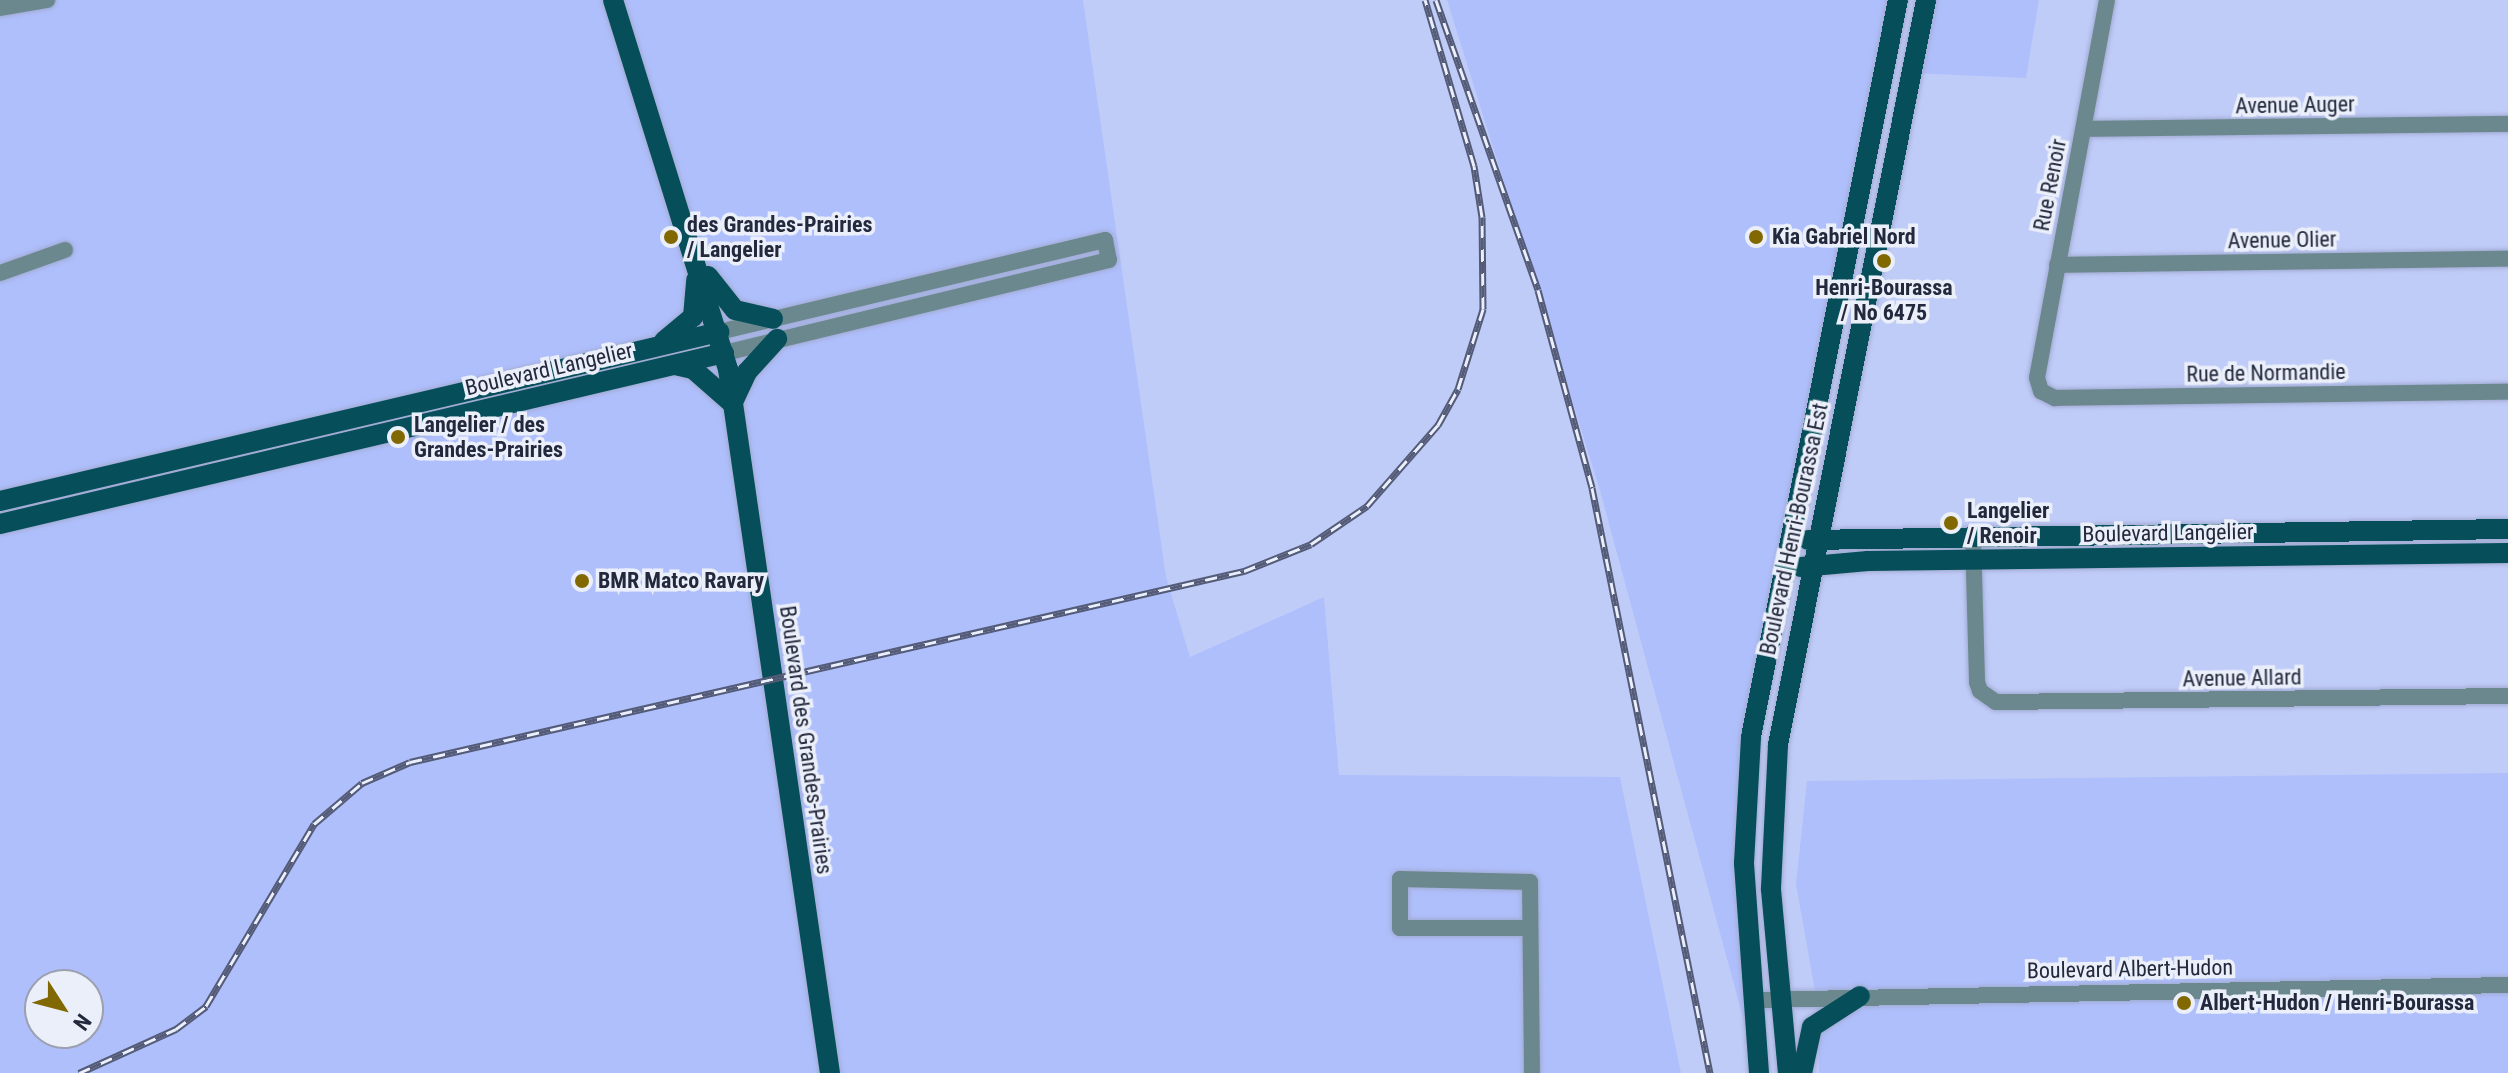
<!DOCTYPE html>
<style>
body{margin:0}
#map{position:relative;width:2508px;height:1073px;overflow:hidden;background:#c0ccf8;font-family:"Roboto Condensed",sans-serif}
div>[style]{position:absolute}
.built>*{inset:0;background:#afbffc}
.roads{filter:drop-shadow(0 0 2px #a1abd2) drop-shadow(0 0 2px #a1abd2)}
.minor>*{height:16px;margin:-8px;padding:0 8px;transform-origin:8px;border-radius:8px;background:#6b888f}
.major>*{height:20px;margin:-10px;padding:0 10px;transform-origin:10px;border-radius:10px;background:#054e5a}
.rail>*{height:7px;margin-top:-3.5px;transform-origin:0;background:repeating-linear-gradient(90deg,#ebeffa 0 12px,#545b77 0 24px);box-sizing:border-box;border-block:2px solid #545b77}
.dots>*{width:22px;height:22px;translate:-50% -50%;box-sizing:border-box;border:4px solid #ebeffa;border-radius:50%}
span{translate:-50% -50%;white-space:nowrap;text-align:center;line-height:1.15;-webkit-text-stroke:7px #ebeffa;paint-order:stroke}
.street-label{font-size:22px;color:#23283c}
.poi-label{font-size:22px;color:#23283c;font-weight:700}
.left{translate:0 -50%;text-align:left}
.north{position:absolute;left:24px;top:969px;width:80px;height:80px;box-sizing:border-box;background:#ebeffa;border:2px solid #9b9fae;border-radius:50%;rotate:126deg;font-size:22px;font-weight:700;line-height:32px;text-align:center;color:#23283c}
.north::after{content:'';display:block;margin:auto;width:28px;height:36px;background:#816800;clip-path:polygon(50% 0,100% 100%,50% 72%,0 100%)}
</style>
<div id="map">
<div class="built">
<div style="clip-path:polygon(evenodd,0 0,1083px 0,1166px 577px,1190px 657px,1324px 597px,1339px 775px,1620px 777px,1681px 1073px,0 1073px,0 0,40px 985px,88px 985px,88px 1033px,40px 1033px,40px 985px)"></div>
<div style="clip-path:polygon(1447px 0,1896px 0,1744px 813px,1758px 1073px,1599px 487px)"></div>
<div style="clip-path:polygon(1925px 0,2039px 0,2026px 78px,1911px 73px)"></div>
<div style="clip-path:polygon(2508px 773px,2508px 1073px,1819px 1073px,1818px 1008px,1796px 884px,1807px 781px)"></div>
</div>
<div class="roads">
<div class="minor">
<div style="left:2107px;top:0;width:384px;rotate:100.5deg"></div>
<div style="left:2037px;top:378px;width:14px;rotate:73deg"></div>
<div style="left:2041px;top:391px;width:16px;rotate:27deg"></div>
<div style="left:2055px;top:398px;width:453px;rotate:-0.8deg"></div>
<div style="left:0;top:8px;width:48px;rotate:-9.7deg"></div>
<div style="left:2084px;top:129px;width:424px;rotate:-0.7deg"></div>
<div style="left:2057px;top:265px;width:451px;rotate:-0.8deg"></div>
<div style="left:0;top:273px;width:69px;rotate:-19.5deg"></div>
<div style="left:719px;top:332px;width:397px;rotate:-13.4deg"></div>
<div style="left:1105px;top:240px;width:20px;rotate:79deg"></div>
<div style="left:1109px;top:260px;width:396px;rotate:166.4deg"></div>
<div style="left:1973px;top:537px;width:145px;rotate:88.4deg"></div>
<div style="left:1977px;top:682px;width:9px;rotate:72deg"></div>
<div style="left:1980px;top:691px;width:19px;rotate:35deg"></div>
<div style="left:1996px;top:702px;width:512px;rotate:-0.67deg"></div>
<div style="left:1529px;top:928px;width:129px;rotate:180deg"></div>
<div style="left:1400px;top:928px;width:49px;rotate:-90deg"></div>
<div style="left:1400px;top:879px;width:130px;rotate:1.3deg"></div>
<div style="left:1530px;top:882px;width:191px;rotate:89.4deg"></div>
<div style="left:1753px;top:1000px;width:755px;rotate:-1.14deg"></div>
</div>
<div class="major">
<div style="left:613px;top:0;width:387px;rotate:72.7deg"></div>
<div style="left:728px;top:369px;width:711px;rotate:81.76deg"></div>
<div style="left:708px;top:276px;width:43px;rotate:51.5deg"></div>
<div style="left:735px;top:310px;width:39px;rotate:13deg"></div>
<div style="left:664px;top:341px;width:38px;rotate:-40deg"></div>
<div style="left:693px;top:317px;width:37px;rotate:-85deg"></div>
<div style="left:675px;top:365px;width:18px;rotate:13deg"></div>
<div style="left:693px;top:369px;width:53px;rotate:41.2deg"></div>
<div style="left:734px;top:400px;width:31px;rotate:-65deg"></div>
<div style="left:747px;top:372px;width:45px;rotate:-47.7deg"></div>
<div style="left:0;top:501px;width:739px;rotate:-13.23deg"></div>
<div style="left:0;top:524px;width:744px;rotate:-13.29deg"></div>
<div style="left:1808px;top:540px;width:700px;rotate:-0.9deg"></div>
<div style="left:1801px;top:567px;width:67px;rotate:-5.1deg"></div>
<div style="left:1868px;top:561px;width:640px;rotate:-0.72deg"></div>
<div style="left:1759px;top:1073px;width:211px;rotate:-94.1deg"></div>
<div style="left:1744px;top:863px;width:126px;rotate:-86.8deg"></div>
<div style="left:1751px;top:737px;width:752px;rotate:-78.72deg"></div>
<div style="left:1788px;top:1073px;width:186px;rotate:-95.3deg"></div>
<div style="left:1771px;top:888px;width:143px;rotate:-87.2deg"></div>
<div style="left:1778px;top:745px;width:760px;rotate:-78.76deg"></div>
<div style="left:1802px;top:1073px;width:47px;rotate:-77.7deg"></div>
<div style="left:1812px;top:1027px;width:57px;rotate:-32.9deg"></div>
</div>
</div>
<div class="rail">
<div style="left:1436px;top:0;width:307px;rotate:70.6deg"></div>
<div style="left:1538px;top:290px;width:205px;rotate:74.7deg"></div>
<div style="left:1592px;top:488px;width:597px;rotate:78.6deg"></div>
<div style="left:79px;top:1073px;width:107px;rotate:-24.4deg"></div>
<div style="left:176px;top:1029px;width:38px;rotate:-37deg"></div>
<div style="left:206px;top:1006px;width:212px;rotate:-59.3deg"></div>
<div style="left:314px;top:824px;width:63px;rotate:-40.5deg"></div>
<div style="left:362px;top:783px;width:52px;rotate:-23.6deg"></div>
<div style="left:410px;top:762px;width:856px;rotate:-12.9deg"></div>
<div style="left:1244px;top:571px;width:72px;rotate:-21.9deg"></div>
<div style="left:1311px;top:544px;width:68px;rotate:-34.2deg"></div>
<div style="left:1367px;top:506px;width:108px;rotate:-48.8deg"></div>
<div style="left:1438px;top:425px;width:41px;rotate:-60.9deg"></div>
<div style="left:1458px;top:389px;width:84px;rotate:-72.6deg"></div>
<div style="left:1483px;top:309px;width:92px;rotate:-90.6deg"></div>
<div style="left:1482px;top:217px;width:52px;rotate:-98.9deg"></div>
<div style="left:1474px;top:166px;width:173px;rotate:-106.4deg"></div>
</div>
<div class="dots">
<div style="left:671px;top:237px;background:#816800"></div>
<div style="left:1756px;top:237px;background:#816800"></div>
<div style="left:1884px;top:261px;background:#816800"></div>
<div style="left:398px;top:437px;background:#816800"></div>
<div style="left:1951px;top:523px;background:#816800"></div>
<div style="left:582px;top:581px;background:#816800"></div>
<div style="left:2184px;top:1003px;background:#816800"></div>
</div>
<div class="street-label">
<span style="left:2295px;top:105px;rotate:-1deg">Avenue Auger</span>
<span style="left:2050px;top:185px;rotate:-79deg">Rue Renoir</span>
<span style="left:2282px;top:240px;rotate:-1deg">Avenue Olier</span>
<span style="left:549px;top:369px;rotate:-13deg">Boulevard Langelier</span>
<span style="left:2266px;top:373px;rotate:-1deg">Rue de Normandie</span>
<span style="left:1794px;top:529px;rotate:-78deg">Boulevard Henri-Bourassa Est</span>
<span style="left:2168px;top:533px;rotate:-1deg">Boulevard Langelier</span>
<span style="left:2242px;top:678px;rotate:-1deg">Avenue Allard</span>
<span style="left:806px;top:740px;rotate:82deg">Boulevard des Grandes-Prairies</span>
<span style="left:2130px;top:969px;rotate:-1deg">Boulevard Albert-Hudon</span>
</div>
<div class="poi-label">
<span class="left" style="left:687px;top:237px">des Grandes-Prairies<br>/ Langelier</span>
<span class="left" style="left:1772px;top:237px">Kia Gabriel Nord</span>
<span style="left:1884px;top:300px">Henri-Bourassa<br>/ No 6475</span>
<span class="left" style="left:414px;top:437px">Langelier / des<br>Grandes-Prairies</span>
<span class="left" style="left:1967px;top:523px">Langelier<br>/ Renoir</span>
<span class="left" style="left:598px;top:581px">BMR Matco Ravary</span>
<span class="left" style="left:2200px;top:1003px">Albert-Hudon / Henri-Bourassa</span>
</div>
<div class="north">N</div>
</div>
